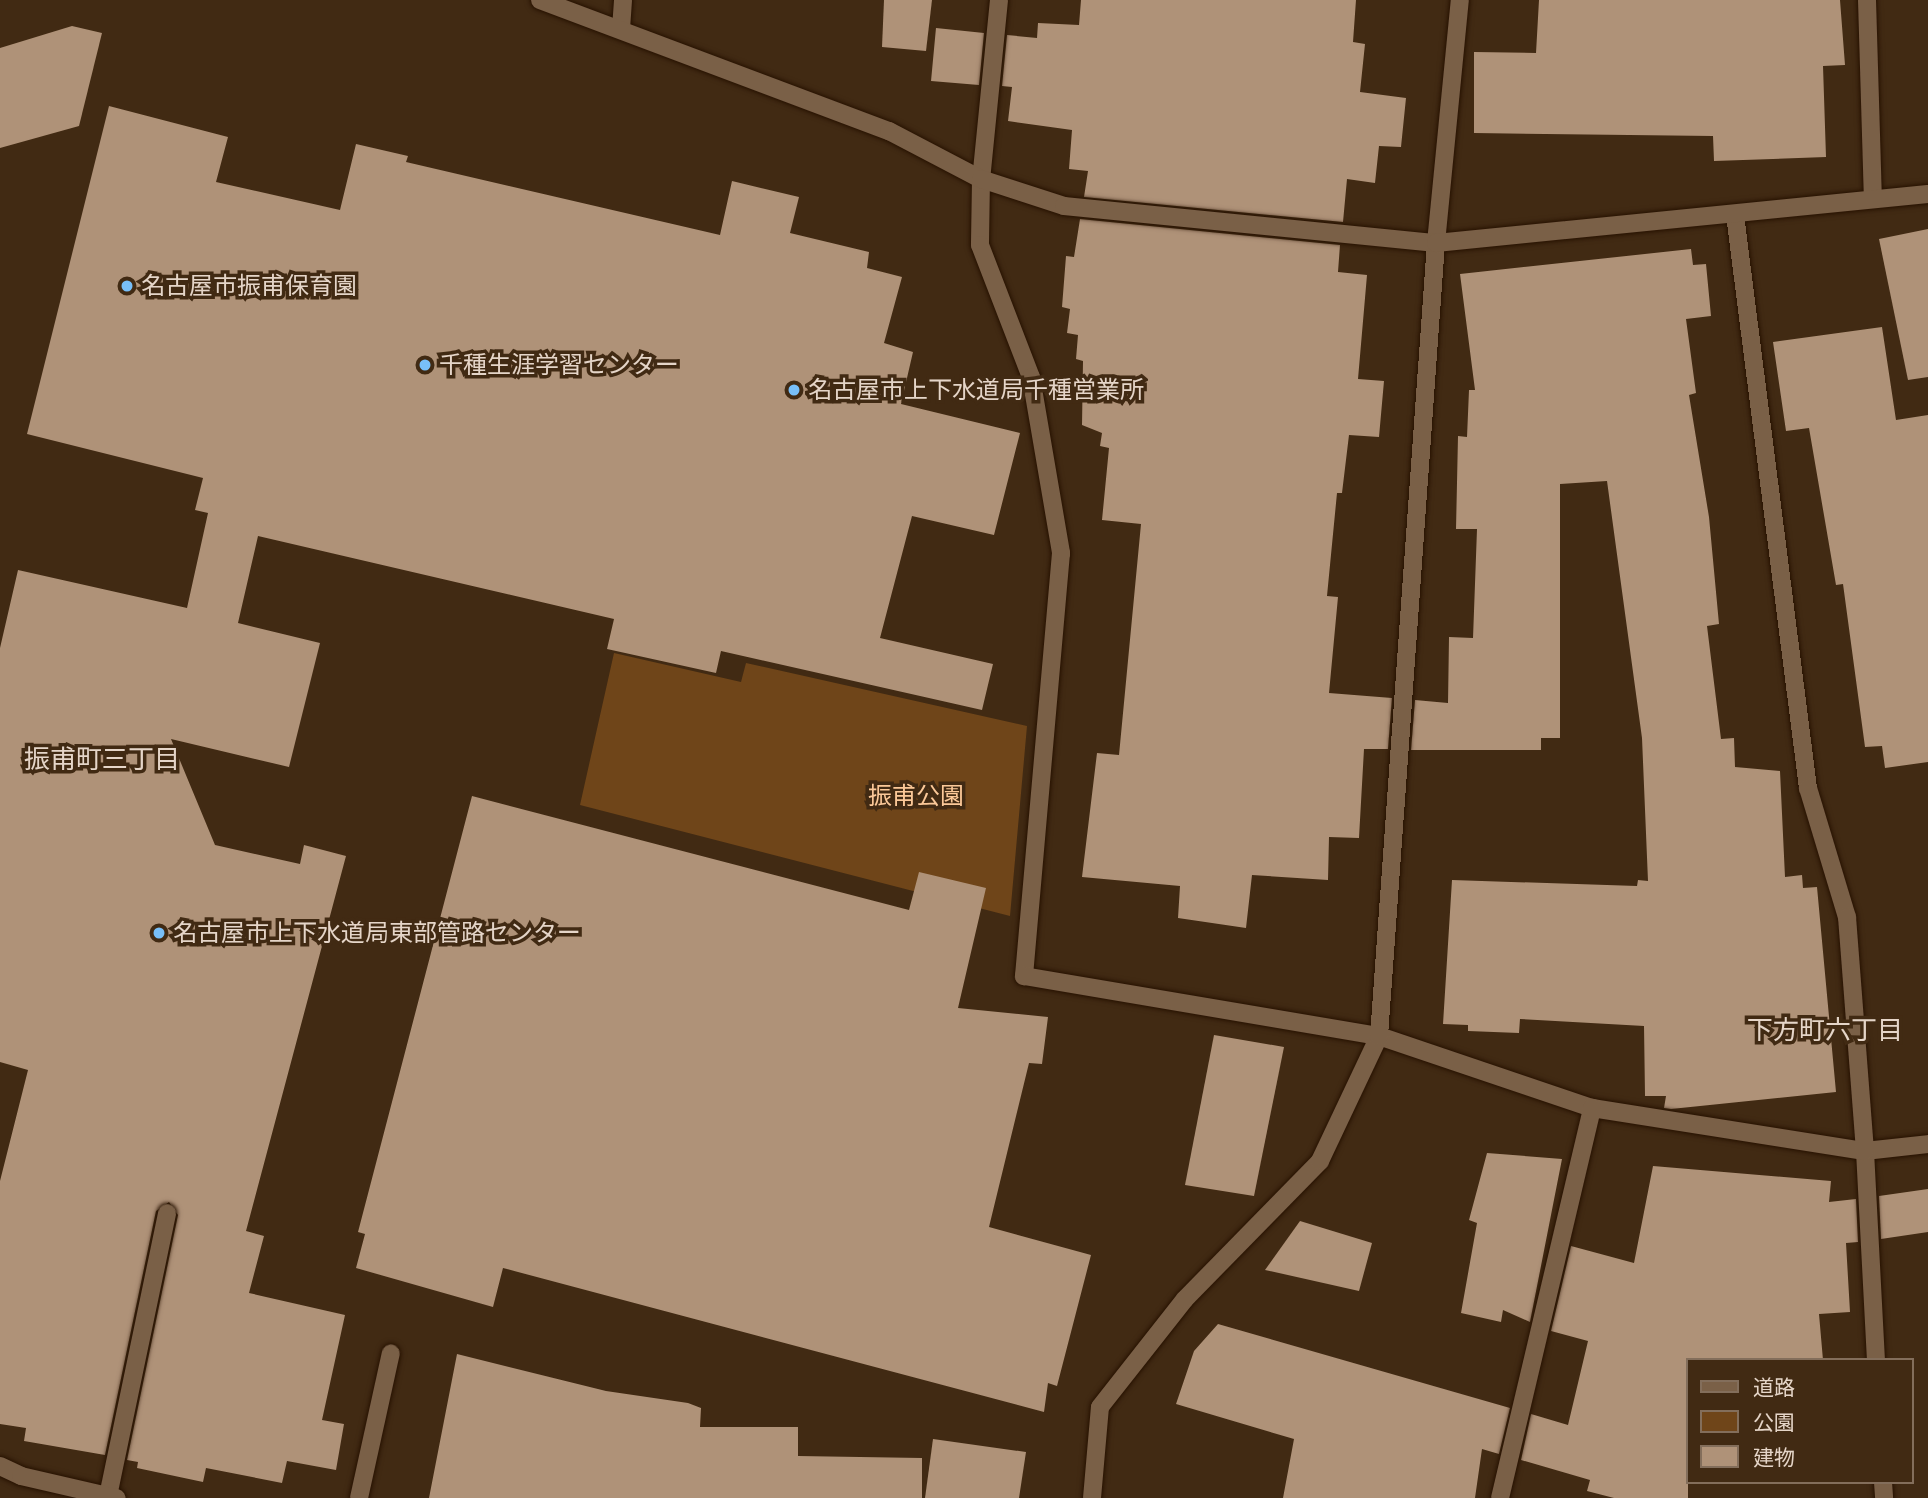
<!DOCTYPE html>
<meta charset="utf-8">
<style>
body{margin:0}
#map{position:relative;width:1928px;height:1498px;overflow:hidden;background:#412a13;font-family:Jost,"Noto Sans JP",sans-serif}
div>[style]{position:absolute}
.green>*{inset:0;background:#6f4519}
.building>*{inset:0;background:#af9278}
.roads{filter:drop-shadow(0 0 2px #271200) drop-shadow(0 0 2px #271200)}
.lane>*{height:18px;margin:-9px;padding:0 9px;transform-origin:9px;border-radius:9px;background:#7a6047}
.street>*{height:18px;margin:-9px;padding:0 9px;transform-origin:9px;border-radius:9px;background:#7a6047}
.secondary>*{height:18px;margin:-9px;padding:0 9px;transform-origin:9px;border-radius:9px;background:#7a6047}
.dots>*{width:19px;height:19px;translate:-50% -50%;box-sizing:border-box;border:4px solid #412a13;border-radius:50%}
span{translate:-50% -50%;white-space:nowrap;text-align:center;line-height:1.15;-webkit-text-stroke:7px #412a13;paint-order:stroke}
.poi-label{font-size:24px;color:#e5d5c8}
.left{translate:0 -50%;text-align:left}
.park-label{font-size:24px;color:#fbc898}
.neighbourhood-label{font-size:26px;color:#e5d5c8}
.legend{position:absolute;left:1686px;top:1358px;width:228px;height:126px;box-sizing:border-box;background:#412a13;border:2px solid #836e5b;margin:0;padding:9px 12px;list-style:none;font-size:21px;color:#e5d5c8}
.legend li{display:flex;align-items:center;gap:14px;height:35px}
.legend b{width:35px;border:2px solid #836e5b}
</style>
<div id="map">
<div class="green">
<div style="clip-path:polygon(614px 653px,741px 682px,746px 663px,1027px 726px,1010px 916px,580px 805px)"></div>
</div>
<div class="building">
<div style="clip-path:polygon(884px 0,932px 0,926px 51px,882px 47px)"></div>
<div style="clip-path:polygon(1081px 0,1356px 0,1353px 42px,1365px 44px,1360px 92px,1406px 98px,1401px 147px,1379px 146px,1375px 183px,1347px 179px,1343px 222px,1084px 197px,1088px 171px,1069px 169px,1072px 130px,1008px 121px,1012px 87px,1002px 86px,1007px 35px,1037px 38px,1038px 23px,1079px 25px)"></div>
<div style="clip-path:polygon(1539px 0,1840px 0,1845px 65px,1823px 66px,1826px 157px,1714px 161px,1713px 136px,1474px 133px,1474px 52px,1536px 53px)"></div>
<div style="clip-path:polygon(72px 26px,102px 33px,79px 126px,0 148px,0 48px)"></div>
<div style="clip-path:polygon(936px 28px,984px 33px,979px 85px,931px 81px)"></div>
<div style="clip-path:polygon(109px 106px,228px 137px,216px 182px,340px 210px,356px 144px,408px 156px,406px 162px,720px 235px,732px 181px,799px 197px,790px 233px,869px 252px,867px 268px,902px 277px,884px 343px,913px 352px,901px 404px,1020px 433px,994px 535px,912px 516px,880px 638px,993px 664px,982px 710px,721px 651px,716px 673px,607px 649px,614px 619px,258px 536px,238px 623px,320px 643px,289px 767px,171px 739px,215px 845px,300px 864px,304px 845px,346px 856px,246px 1231px,264px 1236px,249px 1293px,345px 1315px,322px 1420px,344px 1424px,336px 1470px,287px 1461px,282px 1483px,206px 1468px,203px 1482px,137px 1468px,138px 1462px,127px 1460px,178px 1215px,169px 1202px,156px 1211px,105px 1455px,24px 1441px,26px 1428px,0 1424px,0 1181px,28px 1070px,0 1062px,0 648px,18px 570px,187px 608px,208px 513px,195px 510px,203px 478px,27px 434px)"></div>
<div style="clip-path:polygon(1080px 219px,1340px 245px,1338px 272px,1367px 275px,1358px 379px,1384px 381px,1379px 437px,1349px 435px,1342px 493px,1337px 493px,1327px 596px,1338px 597px,1329px 693px,1392px 698px,1388px 749px,1364px 749px,1359px 838px,1329px 837px,1328px 880px,1252px 875px,1246px 928px,1178px 918px,1180px 886px,1082px 877px,1097px 753px,1119px 755px,1141px 524px,1102px 520px,1109px 448px,1100px 446px,1102px 433px,1082px 425px,1083px 361px,1076px 359px,1078px 335px,1067px 333px,1070px 309px,1062px 307px,1066px 256px,1074px 257px)"></div>
<div style="clip-path:polygon(1928px 229px,1928px 377px,1908px 380px,1879px 239px)"></div>
<div style="clip-path:polygon(1691px 249px,1693px 265px,1706px 264px,1711px 316px,1686px 319px,1696px 393px,1689px 395px,1709px 517px,1719px 624px,1707px 626px,1721px 739px,1734px 738px,1735px 767px,1780px 771px,1785px 877px,1802px 875px,1803px 888px,1817px 887px,1836px 1092px,1671px 1109px,1664px 1108px,1666px 1096px,1645px 1096px,1644px 1026px,1520px 1019px,1519px 1033px,1468px 1031px,1468px 1025px,1443px 1024px,1452px 880px,1637px 886px,1638px 880px,1648px 881px,1642px 738px,1607px 481px,1560px 484px,1560px 738px,1541px 738px,1541px 750px,1411px 750px,1415px 700px,1448px 703px,1449px 637px,1473px 638px,1477px 529px,1456px 529px,1458px 436px,1467px 437px,1469px 390px,1475px 390px,1460px 274px)"></div>
<div style="clip-path:polygon(1882px 327px,1896px 420px,1928px 415px,1928px 762px,1885px 768px,1882px 746px,1865px 747px,1843px 584px,1836px 585px,1809px 428px,1786px 431px,1773px 342px)"></div>
<div style="clip-path:polygon(472px 796px,909px 910px,919px 872px,986px 888px,958px 1008px,1048px 1017px,1042px 1064px,1029px 1063px,989px 1227px,1091px 1255px,1057px 1386px,1048px 1383px,1044px 1412px,503px 1268px,493px 1307px,356px 1268px,365px 1234px,358px 1232px)"></div>
<div style="clip-path:polygon(1214px 1035px,1284px 1047px,1254px 1196px,1185px 1185px)"></div>
<div style="clip-path:polygon(1487px 1153px,1562px 1159px,1530px 1322px,1503px 1310px,1501px 1322px,1461px 1313px,1477px 1223px,1469px 1220px)"></div>
<div style="clip-path:polygon(1653px 1166px,1831px 1181px,1829px 1202px,1856px 1199px,1858px 1242px,1846px 1243px,1850px 1312px,1819px 1314px,1823px 1360px,1688px 1360px,1688px 1498px,1614px 1498px,1587px 1491px,1590px 1480px,1521px 1460px,1531px 1414px,1568px 1425px,1588px 1341px,1551px 1331px,1571px 1246px,1634px 1263px)"></div>
<div style="clip-path:polygon(1928px 1189px,1928px 1232px,1881px 1239px,1879px 1196px)"></div>
<div style="clip-path:polygon(1300px 1221px,1372px 1243px,1359px 1291px,1265px 1270px)"></div>
<div style="clip-path:polygon(1218px 1324px,1510px 1408px,1499px 1454px,1482px 1449px,1475px 1498px,1283px 1498px,1294px 1439px,1176px 1404px,1194px 1351px)"></div>
<div style="clip-path:polygon(457px 1354px,606px 1391px,688px 1403px,701px 1408px,700px 1427px,798px 1427px,798px 1456px,922px 1458px,922px 1498px,429px 1498px)"></div>
<div style="clip-path:polygon(933px 1439px,1026px 1452px,1019px 1498px,925px 1498px)"></div>
</div>
<div class="roads">
<div class="lane">
<div style="left:1865px;top:1151px;width:209px;rotate:87deg"></div>
<div style="left:1883px;top:1482px;width:16px;rotate:86deg"></div>
<div style="left:108px;top:1496px;width:289px;rotate:-78.2deg"></div>
<div style="left:359px;top:1498px;width:148px;rotate:-77.6deg"></div>
</div>
<div class="street">
<div style="left:999px;top:0;width:180px;rotate:95.7deg"></div>
<div style="left:981px;top:179px;width:66px;rotate:90.9deg"></div>
<div style="left:980px;top:245px;width:142px;rotate:68.9deg"></div>
<div style="left:1031px;top:377px;width:179px;rotate:80.3deg"></div>
<div style="left:1061px;top:553px;width:425px;rotate:95deg"></div>
<div style="left:1024px;top:976px;width:360px;rotate:9.6deg"></div>
<div style="left:1379px;top:1036px;width:225px;rotate:18.7deg"></div>
<div style="left:1592px;top:1108px;width:276px;rotate:9deg"></div>
<div style="left:1865px;top:1151px;width:63px;rotate:-6.3deg"></div>
<div style="left:1867px;top:0;width:199px;rotate:88.3deg"></div>
<div style="left:621px;top:29px;width:29px;rotate:-86deg"></div>
<div style="left:1735px;top:215px;width:578px;rotate:82.74deg"></div>
<div style="left:1808px;top:788px;width:135px;rotate:73.2deg"></div>
<div style="left:1847px;top:917px;width:235px;rotate:85.6deg"></div>
<div style="left:0;top:1466px;width:23px;rotate:25deg"></div>
<div style="left:21px;top:1476px;width:98px;rotate:13deg"></div>
<div style="left:1092px;top:1498px;width:91px;rotate:-85deg"></div>
<div style="left:1100px;top:1407px;width:137px;rotate:-51.8deg"></div>
<div style="left:1185px;top:1299px;width:193px;rotate:-45.6deg"></div>
<div style="left:1320px;top:1161px;width:138px;rotate:-64.7deg"></div>
<div style="left:1379px;top:1036px;width:795px;rotate:-85.89deg"></div>
<div style="left:1436px;top:243px;width:244px;rotate:-84.4deg"></div>
<div style="left:1500px;top:1498px;width:401px;rotate:-76.7deg"></div>
</div>
<div class="secondary">
<div style="left:540px;top:0;width:373px;rotate:20.6deg"></div>
<div style="left:889px;top:131px;width:104px;rotate:27.6deg"></div>
<div style="left:981px;top:179px;width:87px;rotate:18deg"></div>
<div style="left:1064px;top:206px;width:374px;rotate:5.7deg"></div>
<div style="left:1436px;top:243px;width:494px;rotate:-5.7deg"></div>
</div>
</div>
<div class="dots">
<div style="left:127px;top:286px;background:#78bff8"></div>
<div style="left:425px;top:365px;background:#78bff8"></div>
<div style="left:794px;top:390px;background:#78bff8"></div>
<div style="left:159px;top:933px;background:#78bff8"></div>
</div>
<div class="poi-label">
<span class="left" style="left:141px;top:286px">名古屋市振甫保育園</span>
<span class="left" style="left:439px;top:365px">千種生涯学習センター</span>
<span class="left" style="left:808px;top:390px">名古屋市上下水道局千種営業所</span>
<span class="left" style="left:173px;top:933px">名古屋市上下水道局東部管路センター</span>
</div>
<div class="park-label">
<span style="left:916px;top:796px">振甫公園</span>
</div>
<div class="neighbourhood-label">
<span style="left:102px;top:760px">振甫町三丁目</span>
<span style="left:1825px;top:1031px">下方町六丁目</span>
</div>
<ul class="legend">
<li><b style="height:9px;background:#7a6047"></b>道路</li>
<li><b style="height:19px;background:#6f4519"></b>公園</li>
<li><b style="height:19px;background:#af9278"></b>建物</li>
</ul>
</div>
